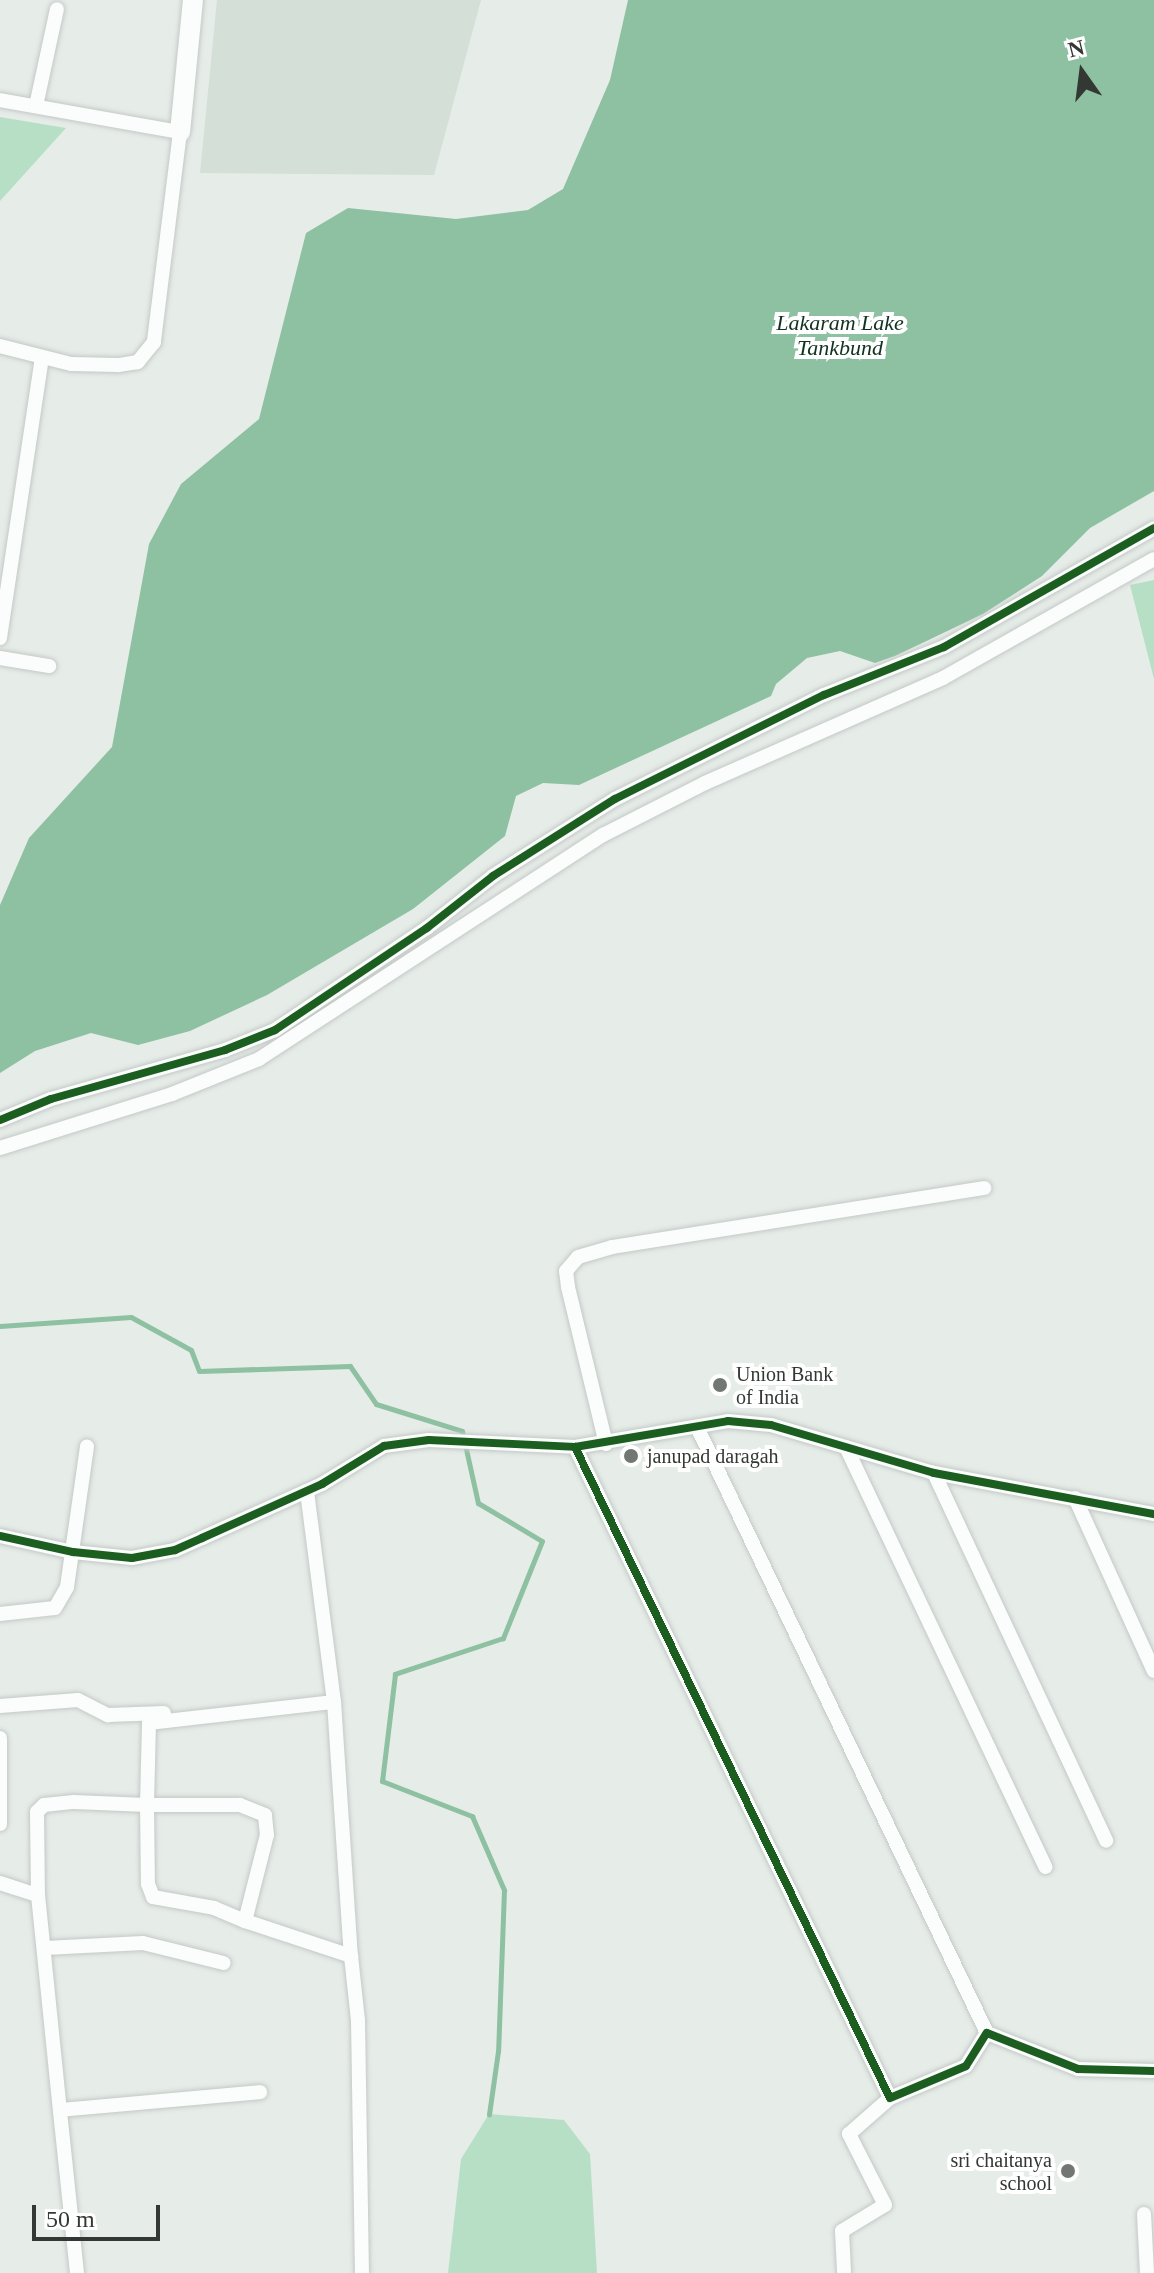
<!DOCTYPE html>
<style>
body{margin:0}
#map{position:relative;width:1154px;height:2273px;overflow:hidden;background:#e6ece8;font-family:"Times New Roman",serif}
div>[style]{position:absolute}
.built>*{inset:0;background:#d4dfd8}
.green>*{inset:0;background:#b6dfc6}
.water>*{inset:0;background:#8ec0a2}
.stream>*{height:5px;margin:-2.5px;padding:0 2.5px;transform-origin:2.5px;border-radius:2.5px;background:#8ec0a2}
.roads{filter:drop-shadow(0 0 2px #c4c9c6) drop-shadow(0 0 2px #c4c9c6)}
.street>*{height:14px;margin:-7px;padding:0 7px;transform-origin:7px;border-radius:7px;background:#fbfcfc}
.secondary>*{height:20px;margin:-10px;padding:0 10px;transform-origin:10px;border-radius:10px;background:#fbfcfc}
.cycleway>*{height:8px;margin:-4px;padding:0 4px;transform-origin:4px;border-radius:4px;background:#1b5e20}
.dots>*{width:22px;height:22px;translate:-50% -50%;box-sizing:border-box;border:4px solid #fff;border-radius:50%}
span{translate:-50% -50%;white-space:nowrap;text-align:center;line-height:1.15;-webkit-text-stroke:8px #fff;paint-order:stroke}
.poi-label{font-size:20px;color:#343835}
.left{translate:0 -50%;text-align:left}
.right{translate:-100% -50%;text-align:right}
.water-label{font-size:22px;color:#123120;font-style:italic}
.north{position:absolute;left:1042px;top:32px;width:80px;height:80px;-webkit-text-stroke:6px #fff;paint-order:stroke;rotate:346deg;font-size:22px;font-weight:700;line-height:32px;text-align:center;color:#343835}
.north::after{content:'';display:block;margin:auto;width:28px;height:36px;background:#343835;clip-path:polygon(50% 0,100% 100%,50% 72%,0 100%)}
.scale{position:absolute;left:32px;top:2205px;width:128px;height:36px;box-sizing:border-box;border:4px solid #343835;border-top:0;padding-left:10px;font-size:24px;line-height:28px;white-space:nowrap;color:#343835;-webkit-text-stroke:6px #fff;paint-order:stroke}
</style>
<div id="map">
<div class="built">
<div style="clip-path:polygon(217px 0,481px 0,434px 175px,200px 173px)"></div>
</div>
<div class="green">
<div style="clip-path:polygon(0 117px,66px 128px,0 201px)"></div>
<div style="clip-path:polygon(1154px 580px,1154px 679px,1130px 585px)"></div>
<div style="clip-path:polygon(489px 2114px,564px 2120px,590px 2154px,597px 2273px,448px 2273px,461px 2159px)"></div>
</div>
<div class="water">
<div style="clip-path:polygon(628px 0,1154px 0,1154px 491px,1090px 528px,1042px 576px,983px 614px,895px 656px,875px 663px,840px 651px,807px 658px,776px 684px,771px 696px,579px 785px,543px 783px,516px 796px,505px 836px,413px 909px,267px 995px,190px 1031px,138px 1045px,91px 1033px,35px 1051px,0 1073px,0 905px,29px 838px,112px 747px,149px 544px,181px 484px,259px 419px,306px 233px,348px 208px,456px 219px,528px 210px,563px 189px,610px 80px)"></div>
</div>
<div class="stream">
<div style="left:0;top:1326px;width:131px;rotate:-3.9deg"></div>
<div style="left:131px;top:1317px;width:68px;rotate:28.8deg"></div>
<div style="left:191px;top:1350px;width:22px;rotate:69deg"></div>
<div style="left:199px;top:1371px;width:151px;rotate:-1.9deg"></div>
<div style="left:350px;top:1366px;width:46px;rotate:55.6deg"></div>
<div style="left:376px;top:1404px;width:90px;rotate:17.4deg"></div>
<div style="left:462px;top:1431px;width:74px;rotate:77.5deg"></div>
<div style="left:478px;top:1503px;width:74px;rotate:30.7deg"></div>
<div style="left:542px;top:1541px;width:105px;rotate:111.9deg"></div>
<div style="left:503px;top:1638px;width:114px;rotate:161.6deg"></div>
<div style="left:395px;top:1674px;width:108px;rotate:96.9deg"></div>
<div style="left:382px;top:1781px;width:97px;rotate:21.3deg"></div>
<div style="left:472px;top:1816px;width:81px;rotate:66.6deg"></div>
<div style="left:504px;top:1890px;width:161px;rotate:92.1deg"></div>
<div style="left:498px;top:2051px;width:64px;rotate:98.1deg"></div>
</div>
<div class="roads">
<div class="street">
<div style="left:0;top:100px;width:183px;rotate:10.1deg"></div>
<div style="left:180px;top:132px;width:212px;rotate:97.1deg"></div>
<div style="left:154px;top:342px;width:26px;rotate:129deg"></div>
<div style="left:138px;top:362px;width:20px;rotate:171deg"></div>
<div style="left:118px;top:365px;width:47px;rotate:-178.8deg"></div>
<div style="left:71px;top:364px;width:73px;rotate:-165.8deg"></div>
<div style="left:36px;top:106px;width:99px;rotate:-77.8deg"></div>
<div style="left:0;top:638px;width:284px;rotate:-81.5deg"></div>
<div style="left:0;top:658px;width:50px;rotate:9.3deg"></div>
<div style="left:0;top:1120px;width:55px;rotate:-22.4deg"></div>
<div style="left:51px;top:1099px;width:181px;rotate:-15.7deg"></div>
<div style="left:225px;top:1050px;width:54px;rotate:-21.8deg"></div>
<div style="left:275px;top:1030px;width:183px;rotate:-33.9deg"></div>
<div style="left:427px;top:928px;width:84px;rotate:-38.2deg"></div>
<div style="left:493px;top:876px;width:144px;rotate:-32.3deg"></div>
<div style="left:615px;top:799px;width:233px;rotate:-26.5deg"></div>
<div style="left:824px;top:695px;width:129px;rotate:-21.8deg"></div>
<div style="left:944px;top:647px;width:241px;rotate:-29.5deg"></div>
<div style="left:0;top:1148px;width:180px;rotate:-17.4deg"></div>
<div style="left:172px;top:1094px;width:94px;rotate:-21.9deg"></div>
<div style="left:259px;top:1059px;width:411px;rotate:-33.1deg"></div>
<div style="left:603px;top:835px;width:114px;rotate:-27deg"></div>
<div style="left:705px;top:783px;width:260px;rotate:-23.8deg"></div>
<div style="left:943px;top:678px;width:242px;rotate:-29.4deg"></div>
<div style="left:697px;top:1427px;width:672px;rotate:64.43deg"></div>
<div style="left:606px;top:1444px;width:162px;rotate:-103.6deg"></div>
<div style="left:568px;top:1287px;width:16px;rotate:-97deg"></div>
<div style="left:566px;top:1271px;width:18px;rotate:-49deg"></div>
<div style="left:578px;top:1257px;width:35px;rotate:-16deg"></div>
<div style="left:612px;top:1247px;width:377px;rotate:-9deg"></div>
<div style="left:575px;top:1447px;width:723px;rotate:64.18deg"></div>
<div style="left:890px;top:2098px;width:82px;rotate:-22.8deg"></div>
<div style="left:966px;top:2066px;width:39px;rotate:-58deg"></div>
<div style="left:987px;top:2033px;width:98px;rotate:21.6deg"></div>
<div style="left:1078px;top:2069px;width:76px;rotate:1.5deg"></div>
<div style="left:846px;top:1447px;width:465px;rotate:64.6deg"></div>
<div style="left:934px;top:1473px;width:406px;rotate:64.9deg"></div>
<div style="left:1075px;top:1498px;width:190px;rotate:65.5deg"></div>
<div style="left:0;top:1536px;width:75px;rotate:12.4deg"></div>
<div style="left:73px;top:1552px;width:59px;rotate:5.8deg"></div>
<div style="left:132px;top:1558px;width:44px;rotate:-10.5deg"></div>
<div style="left:175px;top:1550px;width:30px;rotate:-24deg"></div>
<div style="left:202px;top:1538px;width:132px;rotate:-24.2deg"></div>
<div style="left:322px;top:1484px;width:73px;rotate:-31.5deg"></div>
<div style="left:384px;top:1446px;width:45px;rotate:-7.6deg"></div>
<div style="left:429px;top:1440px;width:146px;rotate:2.7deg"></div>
<div style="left:575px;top:1447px;width:155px;rotate:-9.6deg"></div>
<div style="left:728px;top:1421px;width:43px;rotate:5.3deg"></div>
<div style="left:771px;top:1425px;width:170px;rotate:16.4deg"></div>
<div style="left:934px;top:1473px;width:224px;rotate:10.6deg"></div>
<div style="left:0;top:1614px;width:55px;rotate:-6.2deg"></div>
<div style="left:55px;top:1608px;width:24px;rotate:-60deg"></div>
<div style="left:67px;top:1587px;width:142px;rotate:-81.9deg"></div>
<div style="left:334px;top:1702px;width:255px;rotate:86.2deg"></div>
<div style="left:0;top:1706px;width:78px;rotate:-4.4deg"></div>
<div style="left:78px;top:1700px;width:34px;rotate:27deg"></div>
<div style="left:108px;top:1715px;width:56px;rotate:-2deg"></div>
<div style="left:0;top:1738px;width:86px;rotate:90deg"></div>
<div style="left:0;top:1883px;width:40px;rotate:18deg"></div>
<div style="left:38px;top:1895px;width:216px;rotate:84.2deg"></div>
<div style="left:38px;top:1895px;width:83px;rotate:-90.7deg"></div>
<div style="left:37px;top:1812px;width:10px;rotate:-45deg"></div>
<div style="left:44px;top:1805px;width:30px;rotate:-6deg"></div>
<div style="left:74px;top:1802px;width:73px;rotate:2.4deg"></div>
<div style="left:147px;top:1805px;width:82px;rotate:-88.6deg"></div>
<div style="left:149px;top:1723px;width:186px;rotate:-6.5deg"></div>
<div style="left:334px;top:1702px;width:213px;rotate:-97.3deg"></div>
<div style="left:245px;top:1921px;width:89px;rotate:-75.7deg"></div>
<div style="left:267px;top:1835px;width:20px;rotate:-96deg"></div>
<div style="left:265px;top:1815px;width:27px;rotate:-158deg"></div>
<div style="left:240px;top:1805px;width:93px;rotate:180deg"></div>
<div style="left:147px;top:1805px;width:79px;rotate:89.3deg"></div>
<div style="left:148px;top:1884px;width:14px;rotate:69deg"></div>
<div style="left:153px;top:1897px;width:62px;rotate:10.2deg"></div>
<div style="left:214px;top:1908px;width:34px;rotate:23deg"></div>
<div style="left:245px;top:1921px;width:112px;rotate:18.3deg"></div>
<div style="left:351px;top:1956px;width:64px;rotate:83.8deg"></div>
<div style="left:358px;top:2020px;width:253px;rotate:89.1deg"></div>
<div style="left:45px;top:1948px;width:98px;rotate:-2.9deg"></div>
<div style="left:143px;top:1943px;width:83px;rotate:13.9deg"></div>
<div style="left:1144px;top:2214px;width:59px;rotate:87.1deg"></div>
<div style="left:844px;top:2271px;width:40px;rotate:-92.9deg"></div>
<div style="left:842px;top:2231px;width:50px;rotate:-31.2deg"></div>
<div style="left:885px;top:2205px;width:80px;rotate:-116.9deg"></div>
<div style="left:849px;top:2134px;width:55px;rotate:-41.3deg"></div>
<div style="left:77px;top:2273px;width:164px;rotate:-96deg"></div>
<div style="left:60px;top:2110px;width:201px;rotate:-5.1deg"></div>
</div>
<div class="secondary">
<div style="left:180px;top:132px;width:133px;rotate:-84.4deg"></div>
</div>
</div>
<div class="cycleway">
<div style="left:0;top:1120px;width:55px;rotate:-22.4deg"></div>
<div style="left:51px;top:1099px;width:181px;rotate:-15.7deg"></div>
<div style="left:225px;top:1050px;width:54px;rotate:-21.8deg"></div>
<div style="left:275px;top:1030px;width:183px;rotate:-33.9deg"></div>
<div style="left:427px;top:928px;width:84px;rotate:-38.2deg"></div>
<div style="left:493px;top:876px;width:144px;rotate:-32.3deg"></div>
<div style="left:615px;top:799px;width:233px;rotate:-26.5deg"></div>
<div style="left:824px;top:695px;width:129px;rotate:-21.8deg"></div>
<div style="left:944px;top:647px;width:241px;rotate:-29.5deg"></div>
<div style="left:575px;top:1447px;width:723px;rotate:64.18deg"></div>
<div style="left:890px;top:2098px;width:82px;rotate:-22.8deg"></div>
<div style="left:966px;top:2066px;width:39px;rotate:-58deg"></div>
<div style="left:987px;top:2033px;width:98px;rotate:21.6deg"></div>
<div style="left:1078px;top:2069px;width:76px;rotate:1.5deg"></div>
<div style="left:0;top:1536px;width:75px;rotate:12.4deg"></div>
<div style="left:73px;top:1552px;width:59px;rotate:5.8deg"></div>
<div style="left:132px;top:1558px;width:44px;rotate:-10.5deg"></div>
<div style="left:175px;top:1550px;width:30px;rotate:-24deg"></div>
<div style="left:202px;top:1538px;width:132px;rotate:-24.2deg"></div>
<div style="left:322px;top:1484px;width:73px;rotate:-31.5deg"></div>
<div style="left:384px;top:1446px;width:45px;rotate:-7.6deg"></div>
<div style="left:429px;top:1440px;width:146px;rotate:2.7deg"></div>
<div style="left:575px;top:1447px;width:155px;rotate:-9.6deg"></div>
<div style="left:728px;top:1421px;width:43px;rotate:5.3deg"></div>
<div style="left:771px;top:1425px;width:170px;rotate:16.4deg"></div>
<div style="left:934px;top:1473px;width:224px;rotate:10.6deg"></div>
</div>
<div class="dots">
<div style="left:720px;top:1385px;background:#727774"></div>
<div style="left:631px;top:1456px;background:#727774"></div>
<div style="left:1068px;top:2171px;background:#727774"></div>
</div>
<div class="poi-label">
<span class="left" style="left:736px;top:1386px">Union Bank<br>of India</span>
<span class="left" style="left:647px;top:1456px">janupad daragah</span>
<span class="right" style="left:1052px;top:2172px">sri chaitanya<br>school</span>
</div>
<div class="water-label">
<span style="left:840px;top:335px">Lakaram Lake<br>Tankbund</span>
</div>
<div class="north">N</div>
<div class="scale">50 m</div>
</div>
